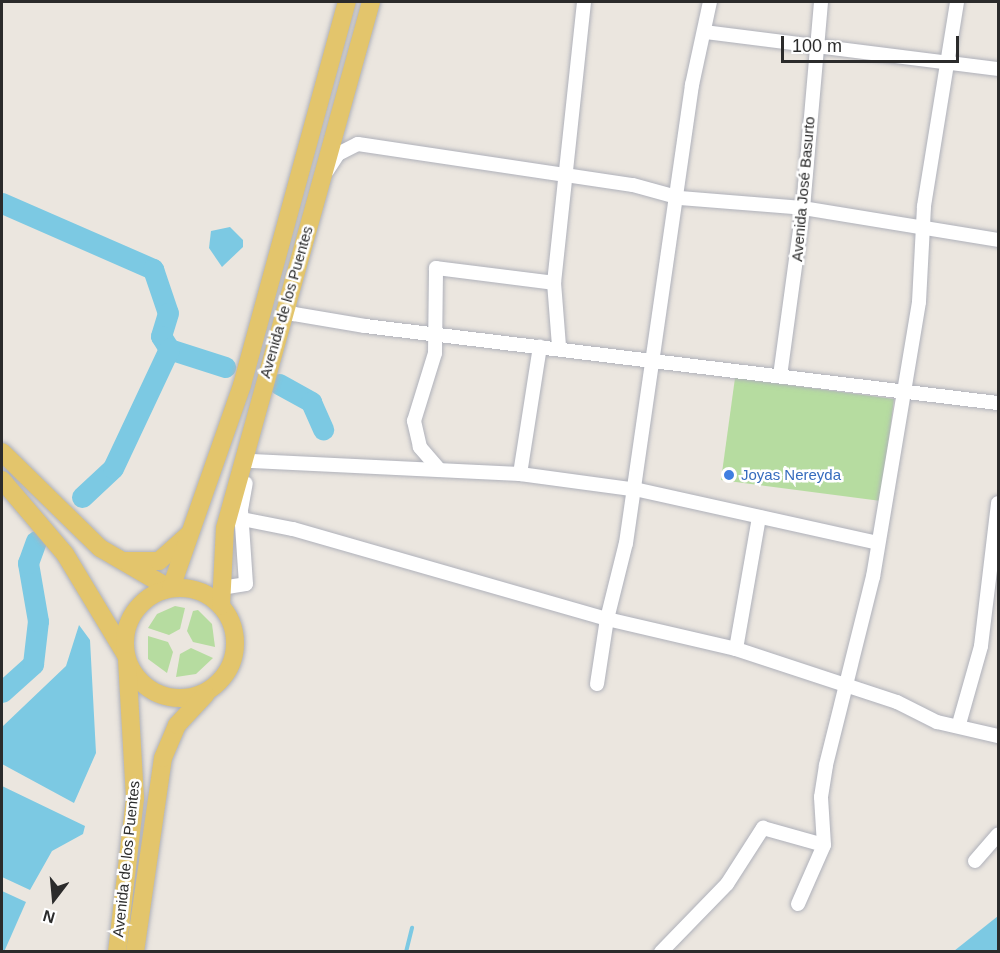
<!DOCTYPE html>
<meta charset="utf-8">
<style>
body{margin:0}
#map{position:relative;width:1000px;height:953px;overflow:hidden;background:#ebe6df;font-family:Helvetica,sans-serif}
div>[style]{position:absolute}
.green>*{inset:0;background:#b6dca0}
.water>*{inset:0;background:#7cc9e3}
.stream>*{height:4px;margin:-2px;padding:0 2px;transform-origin:2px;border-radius:2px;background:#7cc9e3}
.river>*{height:21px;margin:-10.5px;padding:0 10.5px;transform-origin:10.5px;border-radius:10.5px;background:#7cc9e3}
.roads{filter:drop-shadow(0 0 2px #afb1ba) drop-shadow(0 0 2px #afb1ba)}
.minor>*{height:14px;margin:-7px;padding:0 7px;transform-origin:7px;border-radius:7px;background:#fff}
.major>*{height:18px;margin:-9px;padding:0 9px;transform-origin:9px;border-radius:9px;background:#e3c56c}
.major>.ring{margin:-9px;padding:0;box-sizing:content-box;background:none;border:18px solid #e3c56c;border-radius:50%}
.dots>*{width:16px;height:16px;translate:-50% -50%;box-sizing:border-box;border:3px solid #fff;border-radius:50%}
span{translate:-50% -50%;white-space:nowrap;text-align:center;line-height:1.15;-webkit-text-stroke:5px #fff;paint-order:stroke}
.street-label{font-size:15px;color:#2b2b2b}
.shop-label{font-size:15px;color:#366cbe}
.left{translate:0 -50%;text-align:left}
.frame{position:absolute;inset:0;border:3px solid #2b2b2b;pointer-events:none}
.north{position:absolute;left:24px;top:869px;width:60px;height:60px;-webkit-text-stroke:4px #fff;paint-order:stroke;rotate:196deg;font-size:16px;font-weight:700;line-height:24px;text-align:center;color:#2b2b2b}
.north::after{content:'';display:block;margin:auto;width:21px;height:27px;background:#2b2b2b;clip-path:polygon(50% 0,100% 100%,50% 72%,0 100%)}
.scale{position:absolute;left:781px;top:36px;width:178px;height:27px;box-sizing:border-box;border:3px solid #2b2b2b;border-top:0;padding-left:8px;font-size:18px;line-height:21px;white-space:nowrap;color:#2b2b2b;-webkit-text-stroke:4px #fff;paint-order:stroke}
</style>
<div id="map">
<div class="green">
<div style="clip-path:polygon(735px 378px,894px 399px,881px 501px,721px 480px)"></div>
<div style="clip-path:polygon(175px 606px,185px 608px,180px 629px,169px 635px,148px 628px,157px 614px)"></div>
<div style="clip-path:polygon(198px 610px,212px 624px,215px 647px,193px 642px,187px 631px,193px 611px)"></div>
<div style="clip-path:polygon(148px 636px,168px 642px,173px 652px,167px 673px,148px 659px)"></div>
<div style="clip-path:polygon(191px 648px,213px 658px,196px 674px,176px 677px,180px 654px)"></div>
</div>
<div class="water">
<div style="clip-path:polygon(230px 227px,243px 240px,243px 247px,222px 267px,209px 248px,211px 231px)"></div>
<div style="clip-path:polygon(79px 625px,90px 640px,96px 753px,74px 803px,2px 764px,2px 727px,66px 666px)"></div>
<div style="clip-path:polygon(2px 786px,85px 826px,83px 834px,52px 851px,30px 890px,2px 877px)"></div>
<div style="clip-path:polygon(2px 891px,26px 902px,4px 952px,2px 950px)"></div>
<div style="clip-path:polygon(998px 916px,998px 951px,954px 951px)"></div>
</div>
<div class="stream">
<div style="left:406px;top:952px;width:25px;rotate:-76deg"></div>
</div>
<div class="river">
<div style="left:2px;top:203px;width:165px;rotate:23.6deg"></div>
<div style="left:153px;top:269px;width:46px;rotate:71.2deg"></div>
<div style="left:168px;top:313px;width:24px;rotate:107deg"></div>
<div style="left:161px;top:336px;width:15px;rotate:58deg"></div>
<div style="left:169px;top:349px;width:59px;rotate:17.8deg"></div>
<div style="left:279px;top:384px;width:37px;rotate:29deg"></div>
<div style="left:311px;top:402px;width:30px;rotate:66deg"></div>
<div style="left:82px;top:497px;width:42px;rotate:-43.1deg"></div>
<div style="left:113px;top:468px;width:132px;rotate:-64.8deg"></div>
<div style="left:2px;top:692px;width:42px;rotate:-42.1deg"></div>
<div style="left:33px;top:664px;width:43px;rotate:-83.4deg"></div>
<div style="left:38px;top:621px;width:59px;rotate:-99.8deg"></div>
<div style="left:28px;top:563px;width:23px;rotate:-70deg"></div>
</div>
<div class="roads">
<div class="minor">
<div style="left:705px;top:32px;width:295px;rotate:7.2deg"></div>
<div style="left:327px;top:171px;width:20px;rotate:-57deg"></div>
<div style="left:338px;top:154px;width:22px;rotate:-27deg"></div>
<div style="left:358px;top:144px;width:278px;rotate:8.5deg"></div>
<div style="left:633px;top:185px;width:49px;rotate:15.5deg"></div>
<div style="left:680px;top:198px;width:123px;rotate:4.6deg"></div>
<div style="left:803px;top:208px;width:198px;rotate:9.3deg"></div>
<div style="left:285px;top:308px;width:11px;rotate:34deg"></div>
<div style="left:294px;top:314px;width:72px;rotate:9.6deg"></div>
<div style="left:365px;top:326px;width:638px;rotate:6.94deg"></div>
<div style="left:559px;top:346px;width:63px;rotate:-94.5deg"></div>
<div style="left:554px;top:283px;width:283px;rotate:-83.9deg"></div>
<div style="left:780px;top:376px;width:170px;rotate:-82.2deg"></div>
<div style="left:803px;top:208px;width:207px;rotate:-85deg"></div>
<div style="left:252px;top:461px;width:268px;rotate:2.8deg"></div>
<div style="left:520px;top:474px;width:129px;rotate:-81.1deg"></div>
<div style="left:438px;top:468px;width:28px;rotate:-131deg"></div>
<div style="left:420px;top:447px;width:27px;rotate:-103deg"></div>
<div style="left:414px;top:421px;width:71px;rotate:-72.8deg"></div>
<div style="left:435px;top:353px;width:85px;rotate:-89.3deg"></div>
<div style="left:436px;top:268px;width:119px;rotate:7.2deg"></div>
<div style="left:520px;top:474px;width:120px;rotate:7.7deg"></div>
<div style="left:639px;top:490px;width:245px;rotate:12.5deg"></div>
<div style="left:242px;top:519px;width:52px;rotate:11.1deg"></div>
<div style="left:293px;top:529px;width:327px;rotate:16deg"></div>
<div style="left:607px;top:619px;width:78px;rotate:-76deg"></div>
<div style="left:626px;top:543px;width:463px;rotate:-81.8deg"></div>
<div style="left:692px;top:85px;width:85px;rotate:-77.8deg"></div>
<div style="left:221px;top:588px;width:25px;rotate:-9deg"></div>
<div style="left:246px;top:584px;width:74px;rotate:-93.9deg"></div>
<div style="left:241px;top:510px;width:27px;rotate:-80deg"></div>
<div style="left:736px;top:649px;width:134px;rotate:-80.1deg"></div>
<div style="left:597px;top:684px;width:66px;rotate:-81.3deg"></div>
<div style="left:607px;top:619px;width:132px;rotate:13.1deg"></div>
<div style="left:736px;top:649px;width:169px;rotate:18.2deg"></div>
<div style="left:897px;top:702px;width:45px;rotate:26.6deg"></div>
<div style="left:937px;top:722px;width:63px;rotate:12.9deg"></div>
<div style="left:959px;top:724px;width:81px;rotate:-74.2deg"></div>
<div style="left:981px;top:646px;width:144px;rotate:-83.2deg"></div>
<div style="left:975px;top:861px;width:35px;rotate:-49deg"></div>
<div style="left:798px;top:904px;width:64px;rotate:-66.2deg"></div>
<div style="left:824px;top:845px;width:48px;rotate:-93.6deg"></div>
<div style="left:821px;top:797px;width:32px;rotate:-81deg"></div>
<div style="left:826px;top:765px;width:194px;rotate:-76deg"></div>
<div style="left:873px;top:577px;width:279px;rotate:-80.5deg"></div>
<div style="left:919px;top:302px;width:96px;rotate:-87deg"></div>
<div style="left:924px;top:206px;width:207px;rotate:-80.8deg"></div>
<div style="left:661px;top:952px;width:95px;rotate:-45.9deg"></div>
<div style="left:727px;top:884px;width:67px;rotate:-57.3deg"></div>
<div style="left:763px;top:828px;width:63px;rotate:15.6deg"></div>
</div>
<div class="major">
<div style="left:2px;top:452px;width:137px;rotate:44.4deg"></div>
<div style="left:100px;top:548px;width:80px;rotate:30.1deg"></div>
<div style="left:2px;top:480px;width:97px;rotate:49.6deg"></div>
<div style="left:65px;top:554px;width:118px;rotate:58.9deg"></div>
<div style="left:126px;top:561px;width:33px"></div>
<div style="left:159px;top:561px;width:38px;rotate:-42deg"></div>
<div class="ring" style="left:125px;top:588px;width:92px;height:92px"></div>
<div style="left:171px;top:588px;width:215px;rotate:-70.7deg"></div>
<div style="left:242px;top:385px;width:397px;rotate:-74.7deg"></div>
<div style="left:221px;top:606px;width:78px;rotate:-87.1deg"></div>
<div style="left:225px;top:528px;width:546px;rotate:-74.49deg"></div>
<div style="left:117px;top:952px;width:155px;rotate:-83.3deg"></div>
<div style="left:135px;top:798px;width:137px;rotate:-93.3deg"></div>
<div style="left:135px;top:952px;width:196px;rotate:-81.8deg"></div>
<div style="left:163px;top:758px;width:36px;rotate:-67deg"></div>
<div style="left:177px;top:725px;width:42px;rotate:-46.9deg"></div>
</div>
</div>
<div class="dots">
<div style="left:729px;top:475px;background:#3f7fe0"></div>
</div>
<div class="street-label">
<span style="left:803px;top:189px;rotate:-85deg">Avenida José Basurto</span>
<span style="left:286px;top:302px;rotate:-74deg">Avenida de los Puentes</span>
<span style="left:126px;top:859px;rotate:-84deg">Avenida de los Puentes</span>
</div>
<div class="shop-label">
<span class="left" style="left:741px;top:475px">Joyas Nereyda</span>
</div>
<div class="frame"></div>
<div class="north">N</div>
<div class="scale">100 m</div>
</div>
